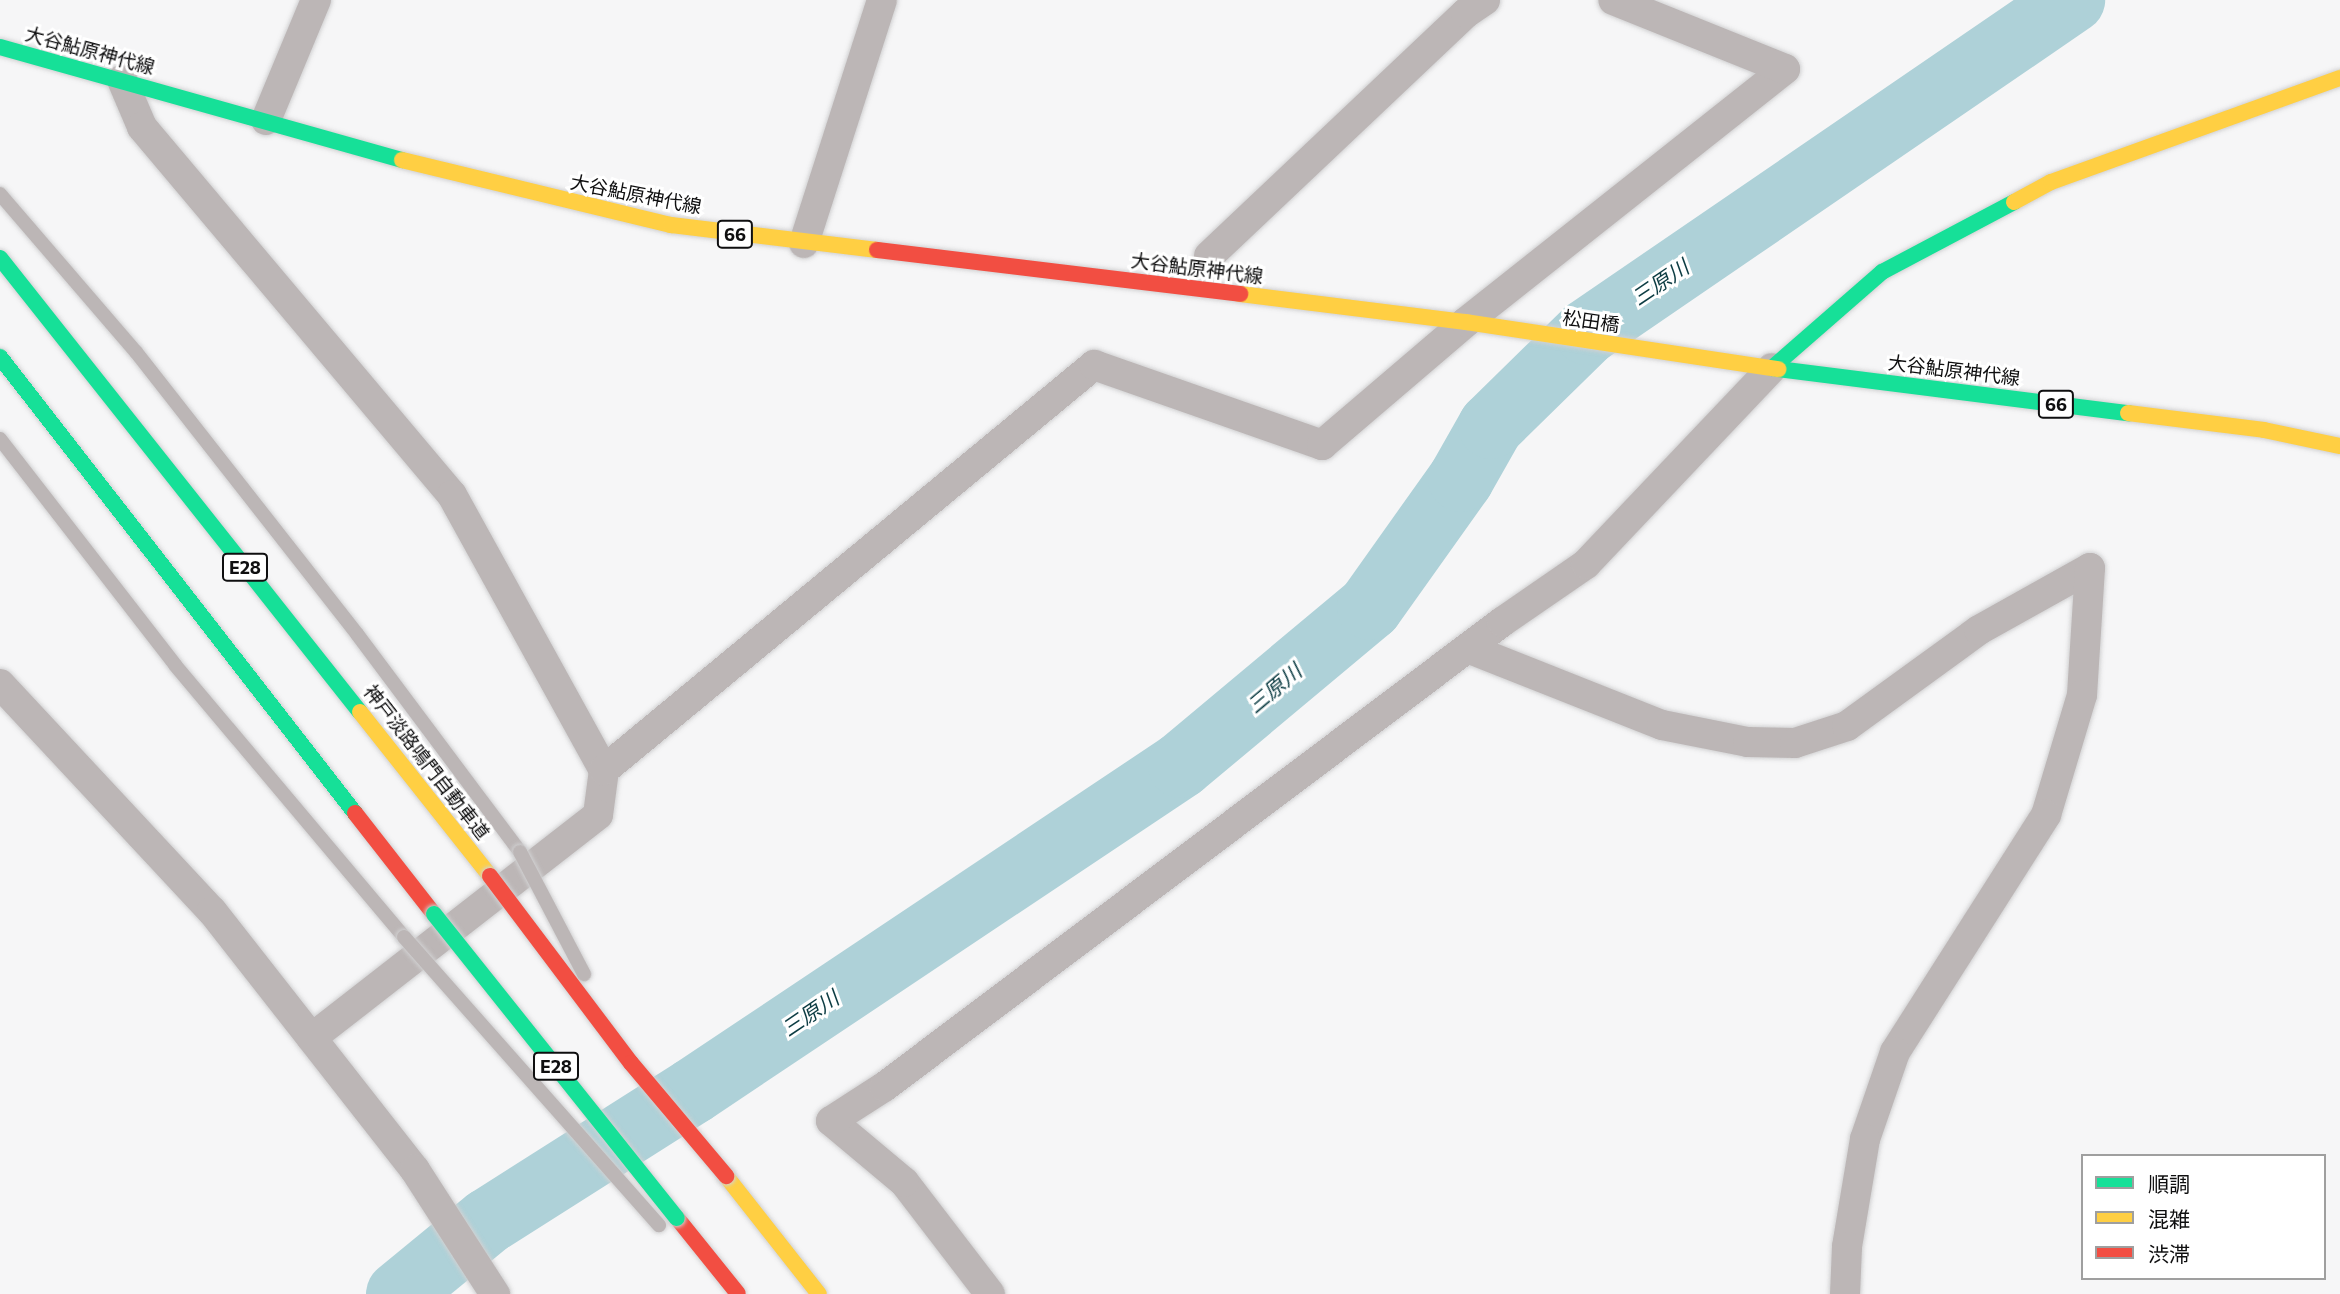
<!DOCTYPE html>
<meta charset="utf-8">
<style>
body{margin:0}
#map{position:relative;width:2340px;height:1294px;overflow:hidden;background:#f6f6f7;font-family:Commissioner,"Noto Sans JP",sans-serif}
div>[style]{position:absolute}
.river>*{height:66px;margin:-33px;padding:0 33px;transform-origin:33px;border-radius:33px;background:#aed1d8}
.roads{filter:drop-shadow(0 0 2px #d1d1d2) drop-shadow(0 0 2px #d1d1d2)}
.lane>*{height:14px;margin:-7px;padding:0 7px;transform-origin:7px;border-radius:7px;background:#bcb6b6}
.street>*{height:30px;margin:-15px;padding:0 15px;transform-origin:15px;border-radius:15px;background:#bcb6b6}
.fast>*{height:16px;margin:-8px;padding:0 8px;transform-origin:8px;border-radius:8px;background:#16e098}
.slow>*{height:16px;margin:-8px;padding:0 8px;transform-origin:8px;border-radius:8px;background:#ffcf43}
.jam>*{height:16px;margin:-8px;padding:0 8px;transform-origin:8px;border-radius:8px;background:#f24e42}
.bridges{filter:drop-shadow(0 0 2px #d1d1d2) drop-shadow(0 0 2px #d1d1d2)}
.lane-bridge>*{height:14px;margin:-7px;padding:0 7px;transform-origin:7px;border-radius:7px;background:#bcb6b6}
.fast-bridge>*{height:16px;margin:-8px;padding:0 8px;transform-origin:8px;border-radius:8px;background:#16e098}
.jam-bridge>*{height:16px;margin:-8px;padding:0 8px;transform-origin:8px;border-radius:8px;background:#f24e42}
span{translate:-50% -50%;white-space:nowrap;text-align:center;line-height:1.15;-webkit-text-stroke:6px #fff;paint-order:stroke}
.shield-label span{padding:2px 5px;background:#fff;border:2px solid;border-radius:5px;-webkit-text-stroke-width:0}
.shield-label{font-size:18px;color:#0f0f10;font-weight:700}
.street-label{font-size:19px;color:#0f0f10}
.water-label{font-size:21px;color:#0c3c43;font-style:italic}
.legend{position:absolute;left:2081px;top:1154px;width:245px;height:126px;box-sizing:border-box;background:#fff;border:2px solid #9f9f9f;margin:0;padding:9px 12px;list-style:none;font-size:21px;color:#0f0f10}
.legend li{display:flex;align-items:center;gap:14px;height:35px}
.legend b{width:35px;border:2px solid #9f9f9f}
</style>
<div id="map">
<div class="river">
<div style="left:399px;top:1294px;width:115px;rotate:-39.4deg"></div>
<div style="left:488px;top:1221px;width:243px;rotate:-32.4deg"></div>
<div style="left:693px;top:1091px;width:587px;rotate:-33.74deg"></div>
<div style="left:1181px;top:765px;width:246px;rotate:-39.9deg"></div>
<div style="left:1370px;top:607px;width:157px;rotate:-54.6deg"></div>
<div style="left:1461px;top:479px;width:61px;rotate:-60.5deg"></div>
<div style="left:1491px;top:426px;width:134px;rotate:-44.4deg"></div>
<div style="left:1587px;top:332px;width:588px;rotate:-34.39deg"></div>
</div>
<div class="roads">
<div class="lane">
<div style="left:0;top:194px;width:208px;rotate:49.3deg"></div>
<div style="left:136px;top:352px;width:358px;rotate:51.9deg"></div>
<div style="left:357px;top:634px;width:272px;rotate:53.2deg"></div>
<div style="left:0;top:439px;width:286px;rotate:52.2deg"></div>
<div style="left:175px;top:665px;width:356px;rotate:49.9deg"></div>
</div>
<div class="street">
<div style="left:122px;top:80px;width:51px;rotate:66.9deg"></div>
<div style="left:142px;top:127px;width:481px;rotate:49.9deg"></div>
<div style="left:452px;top:495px;width:314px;rotate:61.1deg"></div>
<div style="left:604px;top:770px;width:45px;rotate:97.6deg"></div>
<div style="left:598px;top:815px;width:363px;rotate:142.1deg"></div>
<div style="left:266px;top:120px;width:130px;rotate:-67.4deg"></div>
<div style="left:804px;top:243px;width:255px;rotate:-72.2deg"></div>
<div style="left:1209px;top:256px;width:354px;rotate:-43.4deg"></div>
<div style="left:1466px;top:13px;width:23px;rotate:-34deg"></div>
<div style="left:1470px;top:649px;width:206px;rotate:21.6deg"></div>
<div style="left:1662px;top:725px;width:88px;rotate:11.2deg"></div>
<div style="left:1748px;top:742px;width:47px;rotate:1.2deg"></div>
<div style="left:1795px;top:743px;width:55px;rotate:-18.1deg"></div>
<div style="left:1847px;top:726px;width:163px;rotate:-36deg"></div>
<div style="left:1979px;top:630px;width:127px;rotate:-29.2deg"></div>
<div style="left:2090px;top:568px;width:127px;rotate:93.6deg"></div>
<div style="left:2082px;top:695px;width:125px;rotate:106.7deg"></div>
<div style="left:2046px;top:815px;width:281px;rotate:122.5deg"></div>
<div style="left:1895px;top:1052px;width:92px;rotate:109deg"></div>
<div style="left:1865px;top:1139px;width:109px;rotate:99.5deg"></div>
<div style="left:1847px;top:1247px;width:47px;rotate:92.4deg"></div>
<div style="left:0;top:684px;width:311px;rotate:47deg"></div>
<div style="left:212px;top:911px;width:329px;rotate:51.9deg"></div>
<div style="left:415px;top:1170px;width:148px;rotate:57.2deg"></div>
<div style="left:604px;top:770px;width:636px;rotate:-39.57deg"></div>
<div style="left:1094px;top:365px;width:242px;rotate:19.3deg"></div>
<div style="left:1322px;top:445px;width:189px;rotate:-40.5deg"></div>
<div style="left:1466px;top:322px;width:407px;rotate:-38.4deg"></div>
<div style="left:1785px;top:69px;width:185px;rotate:-158.1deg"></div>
<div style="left:990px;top:1294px;width:141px;rotate:-127.5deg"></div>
<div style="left:904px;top:1182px;width:95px;rotate:-140.1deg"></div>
<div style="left:831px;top:1121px;width:63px;rotate:-32.7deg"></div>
<div style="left:884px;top:1087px;width:773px;rotate:-36.96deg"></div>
<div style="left:1502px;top:622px;width:102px;rotate:-34.6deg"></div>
<div style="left:1586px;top:564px;width:270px;rotate:-46.5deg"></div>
</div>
<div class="fast">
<div style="left:0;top:47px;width:418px;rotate:15.7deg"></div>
<div style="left:0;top:258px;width:579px;rotate:51.59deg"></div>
<div style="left:0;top:357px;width:578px;rotate:52.1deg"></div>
<div style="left:1772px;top:368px;width:146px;rotate:-41.1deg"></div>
<div style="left:1882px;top:272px;width:149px;rotate:-27.9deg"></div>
<div style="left:1778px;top:369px;width:353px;rotate:7.2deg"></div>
</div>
<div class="slow">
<div style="left:402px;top:160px;width:277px;rotate:13.6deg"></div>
<div style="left:671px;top:225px;width:208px;rotate:6.9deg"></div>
<div style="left:2014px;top:202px;width:42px;rotate:-28.4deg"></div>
<div style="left:2051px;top:182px;width:307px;rotate:-19.8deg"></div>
<div style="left:1240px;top:294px;width:228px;rotate:7.1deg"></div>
<div style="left:1466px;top:322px;width:316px;rotate:8.6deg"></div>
<div style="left:2128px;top:413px;width:137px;rotate:7.1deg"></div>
<div style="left:2264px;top:430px;width:78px;rotate:11.9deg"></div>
<div style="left:360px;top:712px;width:209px;rotate:51.6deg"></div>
<div style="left:726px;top:1176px;width:150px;rotate:51.8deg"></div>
</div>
<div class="jam">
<div style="left:877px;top:250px;width:366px;rotate:6.9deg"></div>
<div style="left:355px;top:813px;width:128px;rotate:52deg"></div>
<div style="left:677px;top:1218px;width:97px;rotate:51.2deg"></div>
</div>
</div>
<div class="bridges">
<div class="lane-bridge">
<div style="left:520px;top:852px;width:138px;rotate:62.3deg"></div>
<div style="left:404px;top:937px;width:385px;rotate:48.5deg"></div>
</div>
<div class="fast-bridge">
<div style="left:434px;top:914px;width:389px;rotate:51.4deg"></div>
</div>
<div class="jam-bridge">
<div style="left:490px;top:876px;width:234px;rotate:53deg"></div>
<div style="left:631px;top:1063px;width:148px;rotate:49.9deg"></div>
</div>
</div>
<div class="shield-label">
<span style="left:735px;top:234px">66</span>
<span style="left:2056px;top:404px">66</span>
<span style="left:245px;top:567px">E28</span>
<span style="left:556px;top:1066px">E28</span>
</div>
<div class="street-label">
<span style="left:90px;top:50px;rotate:15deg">大谷鮎原神代線</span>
<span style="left:636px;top:194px;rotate:11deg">大谷鮎原神代線</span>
<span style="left:1197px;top:268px;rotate:7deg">大谷鮎原神代線</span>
<span style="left:1591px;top:321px;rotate:8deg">松田橋</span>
<span style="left:1954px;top:370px;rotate:7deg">大谷鮎原神代線</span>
<span style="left:427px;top:762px;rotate:52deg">神戸淡路鳴門自動車道</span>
</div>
<div class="water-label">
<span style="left:1660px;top:282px;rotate:-34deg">三原川</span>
<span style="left:1274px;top:688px;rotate:-40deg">三原川</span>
<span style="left:810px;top:1013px;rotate:-34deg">三原川</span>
</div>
<ul class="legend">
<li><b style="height:9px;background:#16e098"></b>順調</li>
<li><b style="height:9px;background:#ffcf43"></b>混雑</li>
<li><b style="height:9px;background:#f24e42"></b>渋滞</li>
</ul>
</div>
